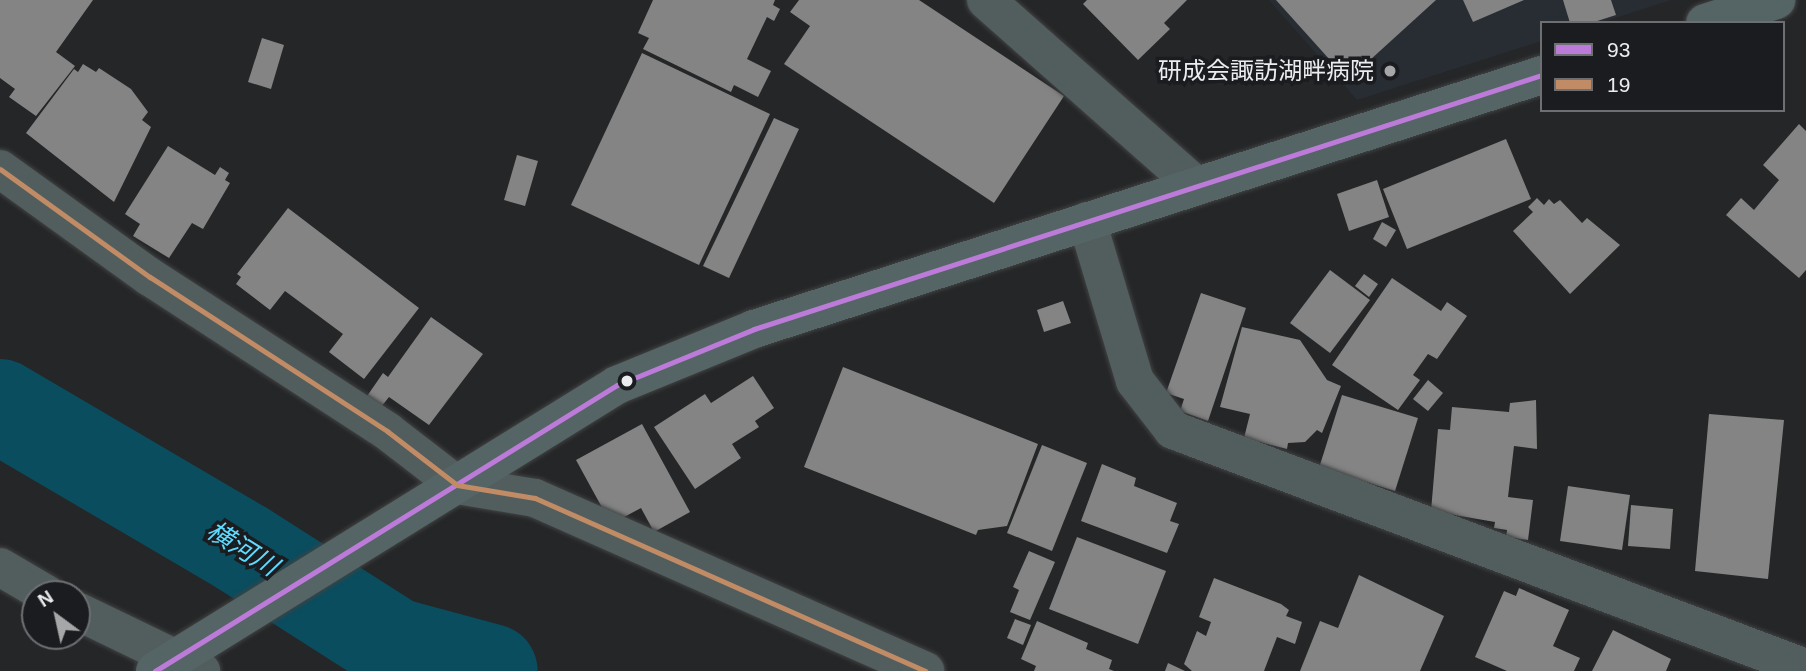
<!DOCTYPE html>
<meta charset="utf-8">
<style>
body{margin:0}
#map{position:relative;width:1806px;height:671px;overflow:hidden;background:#252627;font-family:Helvetica,"Noto Sans JP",sans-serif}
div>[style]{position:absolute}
.built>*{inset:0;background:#282c33}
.river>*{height:94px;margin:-47px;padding:0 47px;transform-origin:47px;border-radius:47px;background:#0a4d5f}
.building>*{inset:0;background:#848484}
.roads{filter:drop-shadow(0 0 2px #414243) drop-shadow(0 0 2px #414243)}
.minor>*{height:38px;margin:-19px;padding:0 19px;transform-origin:19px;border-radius:19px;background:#525d5e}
.highway>*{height:38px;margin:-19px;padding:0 19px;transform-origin:19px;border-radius:19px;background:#556465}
.bus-1>*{height:5px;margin:-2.5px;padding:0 2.5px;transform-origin:2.5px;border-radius:2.5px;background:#bd7bd9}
.bus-2>*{height:5px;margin:-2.5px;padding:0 2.5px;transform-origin:2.5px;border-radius:2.5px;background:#c18c65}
.dots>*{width:19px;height:19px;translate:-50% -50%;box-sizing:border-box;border:4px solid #1a1c1f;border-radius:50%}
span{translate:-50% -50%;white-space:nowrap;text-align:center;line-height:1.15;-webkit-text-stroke:7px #1a1c1f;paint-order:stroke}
.poi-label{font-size:24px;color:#ebecee}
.right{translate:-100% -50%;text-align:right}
.water-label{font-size:26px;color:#5fd9fe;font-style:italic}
.legend{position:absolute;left:1540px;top:21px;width:245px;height:91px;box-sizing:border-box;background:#1a1c1f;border:2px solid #6e6f72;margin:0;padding:9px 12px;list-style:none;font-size:21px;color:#ebecee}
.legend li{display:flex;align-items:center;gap:14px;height:35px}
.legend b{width:35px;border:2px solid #6e6f72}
.north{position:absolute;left:21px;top:580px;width:70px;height:70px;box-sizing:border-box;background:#1a1c1f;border:2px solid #6e6f72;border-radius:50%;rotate:327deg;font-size:19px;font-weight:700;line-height:28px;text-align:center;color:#ebecee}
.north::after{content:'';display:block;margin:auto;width:24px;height:32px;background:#a6a7a8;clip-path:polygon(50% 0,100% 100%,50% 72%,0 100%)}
</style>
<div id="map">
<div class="built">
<div style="clip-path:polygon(1269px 0,1671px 0,1600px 23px,1542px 23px,1542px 41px,1357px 100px)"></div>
</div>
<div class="river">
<div style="left:0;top:406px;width:281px;rotate:30.4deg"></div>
<div style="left:242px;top:548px;width:180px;rotate:32.5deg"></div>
<div style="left:394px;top:645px;width:100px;rotate:15deg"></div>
</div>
<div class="building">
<div style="clip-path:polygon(0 0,93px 0,56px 52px,75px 66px,36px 116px,9px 97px,15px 89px,0 78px)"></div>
<div style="clip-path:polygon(653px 0,775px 0,773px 5px,780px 9px,774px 21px,767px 17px,747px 59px,771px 71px,758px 97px,734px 85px,731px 92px,643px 49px,649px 38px,638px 33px)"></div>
<div style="clip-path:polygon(799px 0,919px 0,1064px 96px,994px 203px,784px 64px,810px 26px,790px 12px)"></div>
<div style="clip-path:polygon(1087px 0,1187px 0,1164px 23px,1170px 29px,1138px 60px,1083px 4px)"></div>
<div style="clip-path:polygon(1276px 0,1436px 0,1348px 80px)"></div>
<div style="clip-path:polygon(1463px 0,1524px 0,1473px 22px)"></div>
<div style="clip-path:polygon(1563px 0,1611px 0,1616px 15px,1591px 23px,1570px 23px)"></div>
<div style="clip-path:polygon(262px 38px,284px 45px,271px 89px,248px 82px)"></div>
<div style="clip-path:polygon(642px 53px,770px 114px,699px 265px,571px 205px)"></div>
<div style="clip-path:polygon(83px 64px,96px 72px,99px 68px,131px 89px,148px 112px,142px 120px,151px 127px,114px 202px,26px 133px,74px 69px,78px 72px)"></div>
<div style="clip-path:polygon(774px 118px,799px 129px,729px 278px,703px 266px)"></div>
<div style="clip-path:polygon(1799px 124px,1806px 131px,1806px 270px,1799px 278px,1726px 215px,1741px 198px,1754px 210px,1779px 180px,1763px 165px)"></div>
<div style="clip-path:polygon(1506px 139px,1531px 199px,1407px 249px,1383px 189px)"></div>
<div style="clip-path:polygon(168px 146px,215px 175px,220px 167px,229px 173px,225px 180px,230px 183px,203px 229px,192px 223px,169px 258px,133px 236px,140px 224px,125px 214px)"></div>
<div style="clip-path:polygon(517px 155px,538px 161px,525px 206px,504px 200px)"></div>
<div style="clip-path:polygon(1377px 180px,1389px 217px,1349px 231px,1337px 194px)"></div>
<div style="clip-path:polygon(1537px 198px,1544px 205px,1549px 199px,1554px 204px,1560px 200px,1582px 223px,1587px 218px,1620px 245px,1570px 294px,1513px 231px,1533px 212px,1528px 207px)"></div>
<div style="clip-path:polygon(288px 208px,419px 308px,364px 379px,329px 352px,343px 334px,285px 291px,270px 310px,236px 284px,241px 277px,237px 274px)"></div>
<div style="clip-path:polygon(1382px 222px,1396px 230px,1386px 247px,1373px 239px)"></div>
<div style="clip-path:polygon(1330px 270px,1370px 300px,1330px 353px,1290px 323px)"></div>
<div style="clip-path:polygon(1364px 274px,1378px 284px,1369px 297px,1355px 286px)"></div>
<div style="clip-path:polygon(1392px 278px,1441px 311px,1447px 302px,1467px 316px,1437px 359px,1428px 354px,1413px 375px,1420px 380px,1398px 410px,1332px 365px)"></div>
<div style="clip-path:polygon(1201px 293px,1246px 308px,1208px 421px,1180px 411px,1184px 399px,1166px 393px)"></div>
<div style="clip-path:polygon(1063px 301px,1071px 323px,1044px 332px,1037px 310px)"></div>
<div style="clip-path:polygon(431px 317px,483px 354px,429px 425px,389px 397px,377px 412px,363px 402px,383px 373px,388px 377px)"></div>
<div style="clip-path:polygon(1242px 327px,1300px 340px,1327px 380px,1341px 386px,1322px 433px,1317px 430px,1305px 442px,1288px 443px,1287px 449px,1244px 438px,1250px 414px,1220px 407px)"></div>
<div style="clip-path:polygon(843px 367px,1038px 444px,1007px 526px,978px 530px,976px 535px,804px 467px)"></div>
<div style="clip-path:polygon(753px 376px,774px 408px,755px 421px,759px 427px,732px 444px,741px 458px,695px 489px,654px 427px,705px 394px,711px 403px)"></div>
<div style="clip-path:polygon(1428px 380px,1443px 393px,1428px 411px,1413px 399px)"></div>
<div style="clip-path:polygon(1342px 395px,1418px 418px,1395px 491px,1319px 468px)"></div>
<div style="clip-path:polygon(1536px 400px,1537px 449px,1514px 446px,1508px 497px,1533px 500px,1528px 540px,1506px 537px,1507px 530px,1494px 528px,1495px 522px,1431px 511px,1438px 429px,1450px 430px,1452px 407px,1509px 412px,1510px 403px)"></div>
<div style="clip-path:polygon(1709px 414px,1784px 420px,1768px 579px,1695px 571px)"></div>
<div style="clip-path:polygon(642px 424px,690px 512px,654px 532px,641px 508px,611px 524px,576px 460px)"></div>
<div style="clip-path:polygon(1042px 445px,1087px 463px,1052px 551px,1007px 533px)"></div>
<div style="clip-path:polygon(1102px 464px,1136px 478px,1134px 486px,1177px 503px,1170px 521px,1179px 524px,1167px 553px,1081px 521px)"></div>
<div style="clip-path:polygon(1568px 486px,1630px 495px,1622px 550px,1560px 541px)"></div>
<div style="clip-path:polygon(1631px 505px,1673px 509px,1670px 549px,1628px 546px)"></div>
<div style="clip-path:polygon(1077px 537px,1166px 571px,1138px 644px,1049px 609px)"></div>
<div style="clip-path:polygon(1029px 551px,1055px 562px,1030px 620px,1010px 612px,1019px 590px,1013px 587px)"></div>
<div style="clip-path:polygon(1359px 575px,1444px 616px,1420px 671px,1300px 671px,1320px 621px,1338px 628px)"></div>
<div style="clip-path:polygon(1214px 578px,1281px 604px,1289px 610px,1286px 616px,1302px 622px,1295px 644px,1277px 637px,1264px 671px,1192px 671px,1184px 664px,1197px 631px,1206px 636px,1211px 622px,1199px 617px)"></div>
<div style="clip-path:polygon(1519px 588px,1569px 610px,1553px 646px,1580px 658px,1574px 671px,1507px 671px,1475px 657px,1504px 591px,1516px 596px)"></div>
<div style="clip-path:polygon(1015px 619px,1031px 625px,1023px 645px,1007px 638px)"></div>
<div style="clip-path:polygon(1037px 621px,1088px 643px,1086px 649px,1112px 660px,1109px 669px,1114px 671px,1034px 671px,1036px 666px,1021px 659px)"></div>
<div style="clip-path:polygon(1613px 630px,1671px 659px,1666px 671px,1592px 671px)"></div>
<div style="clip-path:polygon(1168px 663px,1185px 671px,1165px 671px)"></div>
</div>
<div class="roads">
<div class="minor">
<div style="left:986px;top:0;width:281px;rotate:41.5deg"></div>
<div style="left:0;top:169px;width:185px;rotate:35.8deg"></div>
<div style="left:150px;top:277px;width:283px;rotate:33deg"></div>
<div style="left:387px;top:431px;width:88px;rotate:37.6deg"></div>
<div style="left:457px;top:485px;width:79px;rotate:9.5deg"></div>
<div style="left:535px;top:498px;width:427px;rotate:23.9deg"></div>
<div style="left:1087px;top:221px;width:167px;rotate:73.3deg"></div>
<div style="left:1135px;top:381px;width:62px;rotate:52.2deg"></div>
<div style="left:1173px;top:430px;width:676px;rotate:20.61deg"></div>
<div style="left:0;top:567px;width:53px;rotate:30.4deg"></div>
<div style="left:77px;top:611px;width:138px;rotate:25.8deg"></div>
</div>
<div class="highway">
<div style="left:1705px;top:23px;width:75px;rotate:-17.9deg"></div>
<div style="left:155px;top:671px;width:543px;rotate:-31.76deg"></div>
<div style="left:617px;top:385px;width:148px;rotate:-22.2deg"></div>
<div style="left:754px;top:329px;width:828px;rotate:-17.87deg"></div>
</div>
</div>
<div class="bus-1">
<div style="left:155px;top:671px;width:543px;rotate:-31.76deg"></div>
<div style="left:617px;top:385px;width:148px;rotate:-22.2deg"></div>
<div style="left:754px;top:329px;width:828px;rotate:-17.87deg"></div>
</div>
<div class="bus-2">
<div style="left:0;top:169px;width:185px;rotate:35.8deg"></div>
<div style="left:150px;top:277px;width:283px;rotate:33deg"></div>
<div style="left:387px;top:431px;width:88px;rotate:37.6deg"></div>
<div style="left:457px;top:485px;width:79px;rotate:9.5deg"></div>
<div style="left:535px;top:498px;width:427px;rotate:23.9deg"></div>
</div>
<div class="dots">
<div style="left:1390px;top:71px;background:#a6a7a8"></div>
<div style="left:627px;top:381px;background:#ebecee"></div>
</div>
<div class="poi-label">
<span class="right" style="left:1374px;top:71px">研成会諏訪湖畔病院</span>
</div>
<div class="water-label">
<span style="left:242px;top:549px;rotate:32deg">横河川</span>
</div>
<ul class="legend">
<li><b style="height:9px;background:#bd7bd9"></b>93</li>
<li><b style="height:9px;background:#c18c65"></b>19</li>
</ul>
<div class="north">N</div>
</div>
